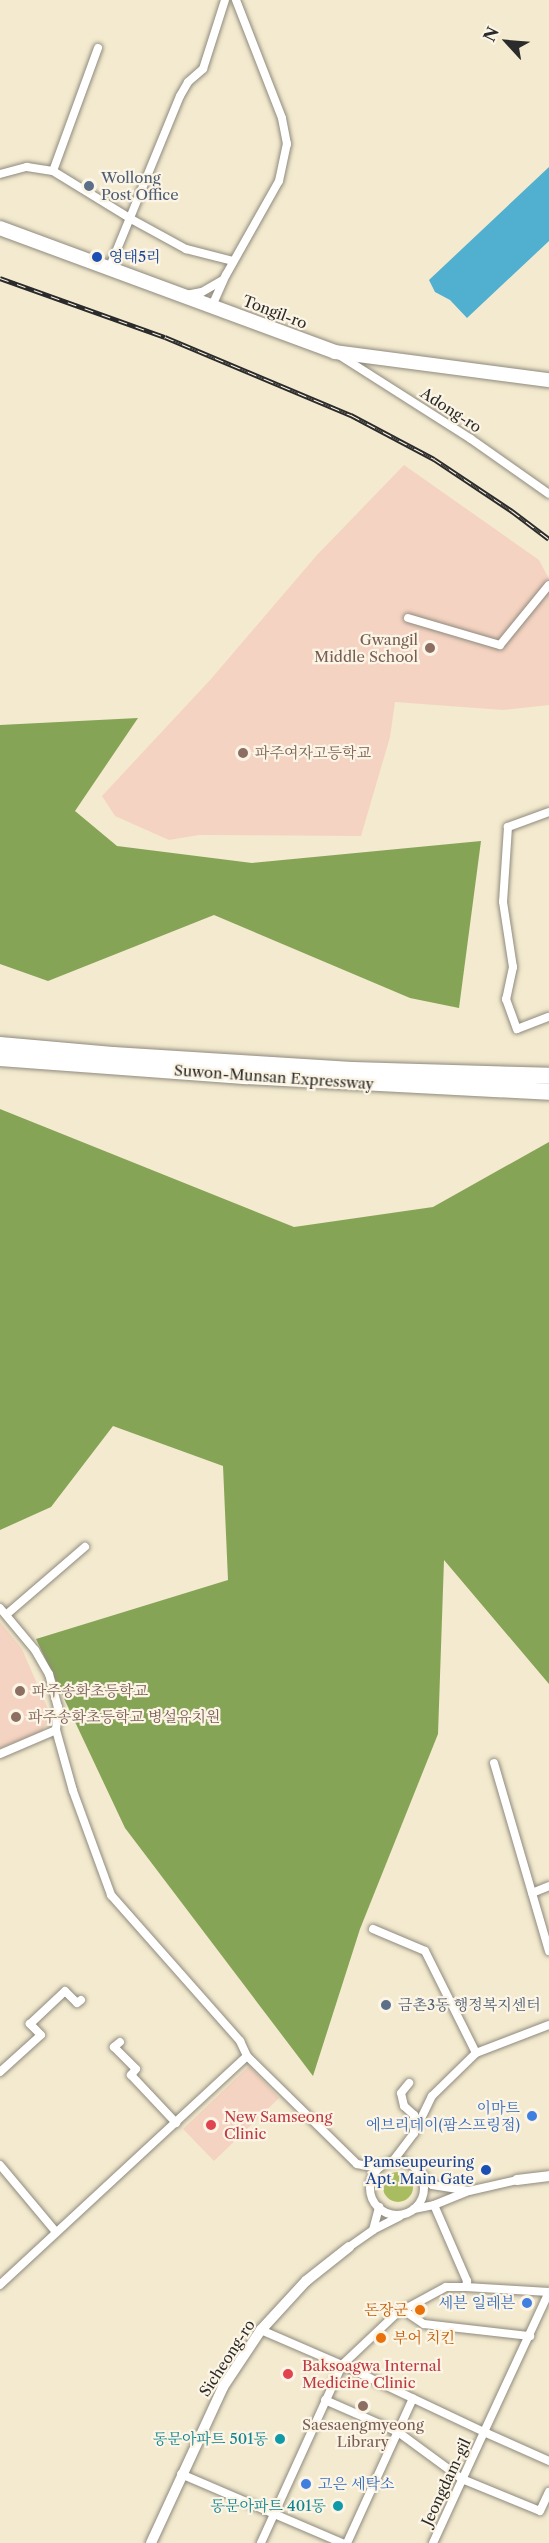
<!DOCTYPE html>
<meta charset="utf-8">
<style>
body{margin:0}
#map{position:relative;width:549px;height:2543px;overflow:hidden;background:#f3eacf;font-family:"Libre Caslon Text","Noto Serif KR",serif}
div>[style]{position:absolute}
.built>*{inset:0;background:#f5d3c2}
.green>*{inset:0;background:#a9bc60}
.round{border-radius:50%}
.forest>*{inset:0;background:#86a456}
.water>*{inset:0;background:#51afcf}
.roads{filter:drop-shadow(0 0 2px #8f8a7d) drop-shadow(0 0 2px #8f8a7d)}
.minor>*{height:8px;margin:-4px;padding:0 4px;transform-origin:4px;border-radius:4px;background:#fff}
.minor>.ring{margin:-4px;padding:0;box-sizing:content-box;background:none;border:8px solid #fff;border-radius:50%}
.tertiary>*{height:10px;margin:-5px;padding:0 5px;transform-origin:5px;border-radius:5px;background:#fff}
.primary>*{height:14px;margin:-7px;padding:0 7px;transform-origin:7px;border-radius:7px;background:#fff}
.motorway>*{height:16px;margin:-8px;padding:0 8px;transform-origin:8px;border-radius:8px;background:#fff}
.rail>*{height:5px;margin-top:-2.5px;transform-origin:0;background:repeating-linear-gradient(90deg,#fcf5e5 0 9px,#2b2b2b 0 18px);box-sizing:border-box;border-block:2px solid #2b2b2b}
.dots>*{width:16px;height:16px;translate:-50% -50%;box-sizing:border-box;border:3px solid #fcf5e5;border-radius:50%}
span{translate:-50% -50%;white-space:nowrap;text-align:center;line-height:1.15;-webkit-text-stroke:4.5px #fcf5e5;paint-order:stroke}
.service-label{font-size:15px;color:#4e5e75}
.left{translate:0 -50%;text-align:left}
.transit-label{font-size:15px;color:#164399}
.right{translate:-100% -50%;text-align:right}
.street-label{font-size:15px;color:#2b2b2b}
.education-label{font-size:15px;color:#785e54}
.shop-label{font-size:15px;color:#366cbe}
.health-label{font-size:15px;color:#be3a42}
.food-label{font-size:15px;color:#c56008}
.culture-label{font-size:15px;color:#0d838f}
.north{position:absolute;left:477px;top:12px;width:60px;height:60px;-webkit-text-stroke:4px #fcf5e5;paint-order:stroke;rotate:296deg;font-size:16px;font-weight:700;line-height:24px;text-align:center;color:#2b2b2b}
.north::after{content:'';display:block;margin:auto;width:21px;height:27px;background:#2b2b2b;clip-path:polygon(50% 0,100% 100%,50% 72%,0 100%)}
</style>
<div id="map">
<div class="built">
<div style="clip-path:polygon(404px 465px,539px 560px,549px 579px,549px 705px,503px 710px,395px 702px,390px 737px,361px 836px,199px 835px,169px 840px,115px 816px,102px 796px,211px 679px,317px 555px)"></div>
<div style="clip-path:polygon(0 1622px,22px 1649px,51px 1716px,42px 1731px,0 1748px)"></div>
<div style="clip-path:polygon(249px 2066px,279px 2098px,214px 2161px,183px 2129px)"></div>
</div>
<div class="green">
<div class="round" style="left:383px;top:2172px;width:30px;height:30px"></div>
</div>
<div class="forest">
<div style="clip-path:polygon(138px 718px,75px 811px,117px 846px,252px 863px,481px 841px,459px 1008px,410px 998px,214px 915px,48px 981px,0 964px,0 725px)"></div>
<div style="clip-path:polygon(0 1109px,294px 1227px,433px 1207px,549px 1142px,549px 1684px,444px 1560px,438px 1734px,360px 1929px,313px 2076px,125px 1828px,36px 1639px,228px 1580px,223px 1466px,113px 1426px,51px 1507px,0 1530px)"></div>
</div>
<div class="water">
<div style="clip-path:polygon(549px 167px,549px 241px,467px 318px,450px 300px,435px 292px,429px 280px)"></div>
</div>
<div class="roads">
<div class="minor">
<div style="left:53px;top:171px;width:131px;rotate:-69.9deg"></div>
<div style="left:0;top:174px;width:28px;rotate:-15deg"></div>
<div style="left:27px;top:167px;width:26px;rotate:9deg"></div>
<div style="left:53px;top:171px;width:92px;rotate:31.6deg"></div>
<div style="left:131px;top:219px;width:63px;rotate:28.6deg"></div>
<div style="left:186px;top:249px;width:49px;rotate:14.3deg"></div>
<div style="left:109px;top:269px;width:187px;rotate:-67.7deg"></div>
<div style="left:180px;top:96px;width:16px;rotate:-60deg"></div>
<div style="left:188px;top:82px;width:20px;rotate:-41deg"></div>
<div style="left:203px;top:69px;width:72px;rotate:-72.3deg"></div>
<div style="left:186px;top:295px;width:16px;rotate:-11deg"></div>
<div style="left:202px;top:292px;width:24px;rotate:-30deg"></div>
<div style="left:212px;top:306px;width:34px;rotate:-66deg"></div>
<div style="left:226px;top:275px;width:108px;rotate:-60.6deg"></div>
<div style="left:279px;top:181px;width:38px;rotate:-78deg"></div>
<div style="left:287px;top:144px;width:26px;rotate:-101deg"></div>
<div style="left:282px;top:118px;width:127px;rotate:-111.3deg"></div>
<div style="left:339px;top:355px;width:156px;rotate:32.5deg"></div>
<div style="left:471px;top:439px;width:95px;rotate:35.2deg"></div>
<div style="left:408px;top:618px;width:96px;rotate:16.4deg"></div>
<div style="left:500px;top:645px;width:77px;rotate:-50.8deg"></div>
<div style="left:549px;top:812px;width:44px;rotate:159.9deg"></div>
<div style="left:508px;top:827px;width:75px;rotate:93.8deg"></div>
<div style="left:503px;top:902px;width:66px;rotate:81.3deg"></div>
<div style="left:513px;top:967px;width:33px;rotate:102deg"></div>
<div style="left:506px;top:999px;width:32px;rotate:70deg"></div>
<div style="left:517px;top:1029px;width:34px;rotate:-21deg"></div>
<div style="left:0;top:1608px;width:55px;rotate:50.2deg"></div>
<div style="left:35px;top:1650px;width:28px;rotate:60deg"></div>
<div style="left:49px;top:1674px;width:34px;rotate:75deg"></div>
<div style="left:58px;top:1707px;width:23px;rotate:95deg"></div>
<div style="left:56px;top:1730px;width:63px;rotate:74.4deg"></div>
<div style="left:73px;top:1791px;width:111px;rotate:69.9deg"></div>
<div style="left:111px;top:1895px;width:195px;rotate:48.5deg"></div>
<div style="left:240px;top:2041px;width:17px;rotate:65deg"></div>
<div style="left:247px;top:2056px;width:337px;rotate:137.2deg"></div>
<div style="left:7px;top:1614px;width:103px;rotate:-40.7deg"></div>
<div style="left:0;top:1754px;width:61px;rotate:-23.2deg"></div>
<div style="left:494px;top:1763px;width:196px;rotate:73.7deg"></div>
<div style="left:532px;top:1893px;width:18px;rotate:-22deg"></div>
<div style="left:373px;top:1929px;width:56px;rotate:22.9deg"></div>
<div style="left:425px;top:1951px;width:114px;rotate:63.4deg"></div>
<div style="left:120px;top:2042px;width:8px;rotate:140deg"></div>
<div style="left:114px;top:2047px;width:31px;rotate:45deg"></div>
<div style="left:136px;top:2069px;width:8px;rotate:130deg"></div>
<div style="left:131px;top:2075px;width:66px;rotate:46.8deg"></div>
<div style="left:247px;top:2056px;width:154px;rotate:44.5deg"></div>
<div style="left:357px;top:2164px;width:21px;rotate:11deg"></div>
<div style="left:0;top:2072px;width:55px;rotate:-42.1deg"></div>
<div style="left:41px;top:2035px;width:16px;rotate:-135deg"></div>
<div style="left:30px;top:2024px;width:48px;rotate:-43.3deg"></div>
<div style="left:65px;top:1991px;width:17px;rotate:45deg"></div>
<div style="left:77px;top:2003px;width:5px;rotate:-37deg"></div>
<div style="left:414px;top:2133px;width:41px;rotate:-64.1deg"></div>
<div style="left:432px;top:2096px;width:62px;rotate:-44.3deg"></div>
<div style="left:476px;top:2053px;width:78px;rotate:-21deg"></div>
<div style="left:393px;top:2161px;width:35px;rotate:-53deg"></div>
<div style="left:414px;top:2133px;width:18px;rotate:-90deg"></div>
<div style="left:414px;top:2115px;width:13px;rotate:-138deg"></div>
<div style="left:404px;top:2106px;width:13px;rotate:-103deg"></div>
<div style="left:401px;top:2093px;width:13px;rotate:-51deg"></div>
<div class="ring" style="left:370px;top:2161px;width:46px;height:46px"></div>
<div style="left:0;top:2165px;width:87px;rotate:50.1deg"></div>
<div style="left:423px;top:2175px;width:13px;rotate:48deg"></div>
<div style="left:432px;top:2185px;width:36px;rotate:9deg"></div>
<div style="left:434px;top:2205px;width:83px;rotate:66.5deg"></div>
<div style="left:467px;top:2281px;width:6px;rotate:99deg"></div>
<div style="left:414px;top:2209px;width:20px;rotate:-11deg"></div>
<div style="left:434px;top:2205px;width:38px;rotate:-22deg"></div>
<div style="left:469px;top:2191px;width:49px;rotate:-12.9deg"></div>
<div style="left:373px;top:2230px;width:24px;rotate:-75deg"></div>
<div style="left:349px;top:2247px;width:29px;rotate:-35deg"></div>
<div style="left:373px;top:2230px;width:30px;rotate:-27deg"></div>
<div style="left:549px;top:2292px;width:154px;rotate:114.9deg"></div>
<div style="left:484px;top:2432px;width:157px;rotate:-154.7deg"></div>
<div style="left:342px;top:2365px;width:74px;rotate:-43.4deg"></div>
<div style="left:396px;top:2314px;width:57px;rotate:-28.4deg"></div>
<div style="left:446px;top:2287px;width:20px"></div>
<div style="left:466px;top:2287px;width:83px;rotate:3.4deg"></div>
<div style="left:403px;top:2310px;width:25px;rotate:34deg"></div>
<div style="left:424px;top:2324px;width:107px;rotate:6.5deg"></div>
<div style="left:261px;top:2330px;width:88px;rotate:23.4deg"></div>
<div style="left:342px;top:2365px;width:196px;rotate:114.5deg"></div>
<div style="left:325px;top:2400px;width:80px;rotate:23.7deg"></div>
<div style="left:398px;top:2432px;width:79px;rotate:36.3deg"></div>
<div style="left:462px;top:2479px;width:84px;rotate:22.3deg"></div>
<div style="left:540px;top:2511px;width:21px;rotate:-65deg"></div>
<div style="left:181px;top:2474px;width:175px;rotate:23.2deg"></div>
<div style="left:347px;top:2543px;width:159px;rotate:-65.5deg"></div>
<div style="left:433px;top:2543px;width:122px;rotate:-65.3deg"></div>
<div style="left:484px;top:2432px;width:71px;rotate:24deg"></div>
</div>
<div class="tertiary">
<div style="left:517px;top:2180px;width:32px;rotate:-7deg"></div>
<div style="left:151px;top:2543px;width:172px;rotate:-65.2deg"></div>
<div style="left:223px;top:2387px;width:69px;rotate:-56.3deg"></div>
<div style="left:261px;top:2330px;width:67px;rotate:-47.4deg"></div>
<div style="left:306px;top:2281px;width:55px;rotate:-38.3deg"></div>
</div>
<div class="primary">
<div style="left:0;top:228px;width:357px;rotate:20.3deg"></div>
<div style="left:335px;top:352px;width:216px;rotate:7.5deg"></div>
</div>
<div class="motorway">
<div style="left:0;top:1045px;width:113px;rotate:5.1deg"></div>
<div style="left:113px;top:1055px;width:239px;rotate:3.6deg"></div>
<div style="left:352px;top:1070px;width:197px;rotate:1.7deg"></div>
<div style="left:0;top:1058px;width:248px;rotate:4.2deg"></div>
<div style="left:247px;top:1076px;width:302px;rotate:3deg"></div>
</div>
</div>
<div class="rail">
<div style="left:0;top:278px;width:175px;rotate:19.7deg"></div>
<div style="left:165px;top:337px;width:202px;rotate:22.8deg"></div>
<div style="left:351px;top:415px;width:94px;rotate:27.9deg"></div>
<div style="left:434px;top:459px;width:94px;rotate:33.7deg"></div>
<div style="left:512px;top:511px;width:46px;rotate:37.1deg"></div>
</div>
<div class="dots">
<div style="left:89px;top:186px;background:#5c6f8a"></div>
<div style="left:97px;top:257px;background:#1a4fb4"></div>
<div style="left:430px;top:648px;background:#8d6e63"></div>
<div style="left:243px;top:753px;background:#8d6e63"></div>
<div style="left:20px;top:1691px;background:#8d6e63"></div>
<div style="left:16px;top:1717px;background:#8d6e63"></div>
<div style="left:386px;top:2005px;background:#5c6f8a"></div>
<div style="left:532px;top:2116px;background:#3f7fe0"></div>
<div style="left:211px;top:2125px;background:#e0444e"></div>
<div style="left:486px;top:2170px;background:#1a4fb4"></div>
<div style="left:527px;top:2303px;background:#3f7fe0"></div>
<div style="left:420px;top:2310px;background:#e8710a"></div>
<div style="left:381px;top:2338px;background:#e8710a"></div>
<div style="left:288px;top:2374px;background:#e0444e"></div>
<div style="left:363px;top:2406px;background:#8d6e63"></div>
<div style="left:280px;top:2439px;background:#0f9aa8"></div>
<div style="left:306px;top:2484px;background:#3f7fe0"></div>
<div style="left:338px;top:2506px;background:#0f9aa8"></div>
</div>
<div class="service-label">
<span class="left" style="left:101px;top:186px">Wollong<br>Post Office</span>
<span class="left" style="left:398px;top:2005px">금촌3동 행정복지센터</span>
</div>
<div class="transit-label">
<span class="left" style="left:109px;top:257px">영태5리</span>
<span class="right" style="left:474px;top:2170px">Pamseupeuring<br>Apt. Main Gate</span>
</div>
<div class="street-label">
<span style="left:275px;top:312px;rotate:21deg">Tongil-ro</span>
<span style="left:451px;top:410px;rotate:33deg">Adong-ro</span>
<span style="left:274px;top:1077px;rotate:4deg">Suwon-Munsan Expressway</span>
<span style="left:227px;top:2358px;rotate:-57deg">Sicheong-ro</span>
<span style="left:446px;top:2482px;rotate:-65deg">Jeongdam-gil</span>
</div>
<div class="education-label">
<span class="right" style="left:418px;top:648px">Gwangil<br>Middle School</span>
<span class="left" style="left:255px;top:753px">파주여자고등학교</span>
<span class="left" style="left:32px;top:1691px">파주송화초등학교</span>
<span class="left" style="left:28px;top:1717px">파주송화초등학교 병설유치원</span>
<span style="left:363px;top:2433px">Saesaengmyeong<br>Library</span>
</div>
<div class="shop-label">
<span class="right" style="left:520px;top:2116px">이마트<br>에브리데이(팜스프링점)</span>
<span class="right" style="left:515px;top:2303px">세븐 일레븐</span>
<span class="left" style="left:318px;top:2484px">고은 세탁소</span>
</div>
<div class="health-label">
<span class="left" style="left:224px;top:2125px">New Samseong<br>Clinic</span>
<span class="left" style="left:302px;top:2374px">Baksoagwa Internal<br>Medicine Clinic</span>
</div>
<div class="food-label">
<span class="right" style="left:408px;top:2310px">돈장군</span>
<span class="left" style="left:393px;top:2338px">부어 치킨</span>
</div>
<div class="culture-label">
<span class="right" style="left:268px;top:2439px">동문아파트 501동</span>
<span class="right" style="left:326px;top:2506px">동문아파트 401동</span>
</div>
<div class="north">N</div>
</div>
